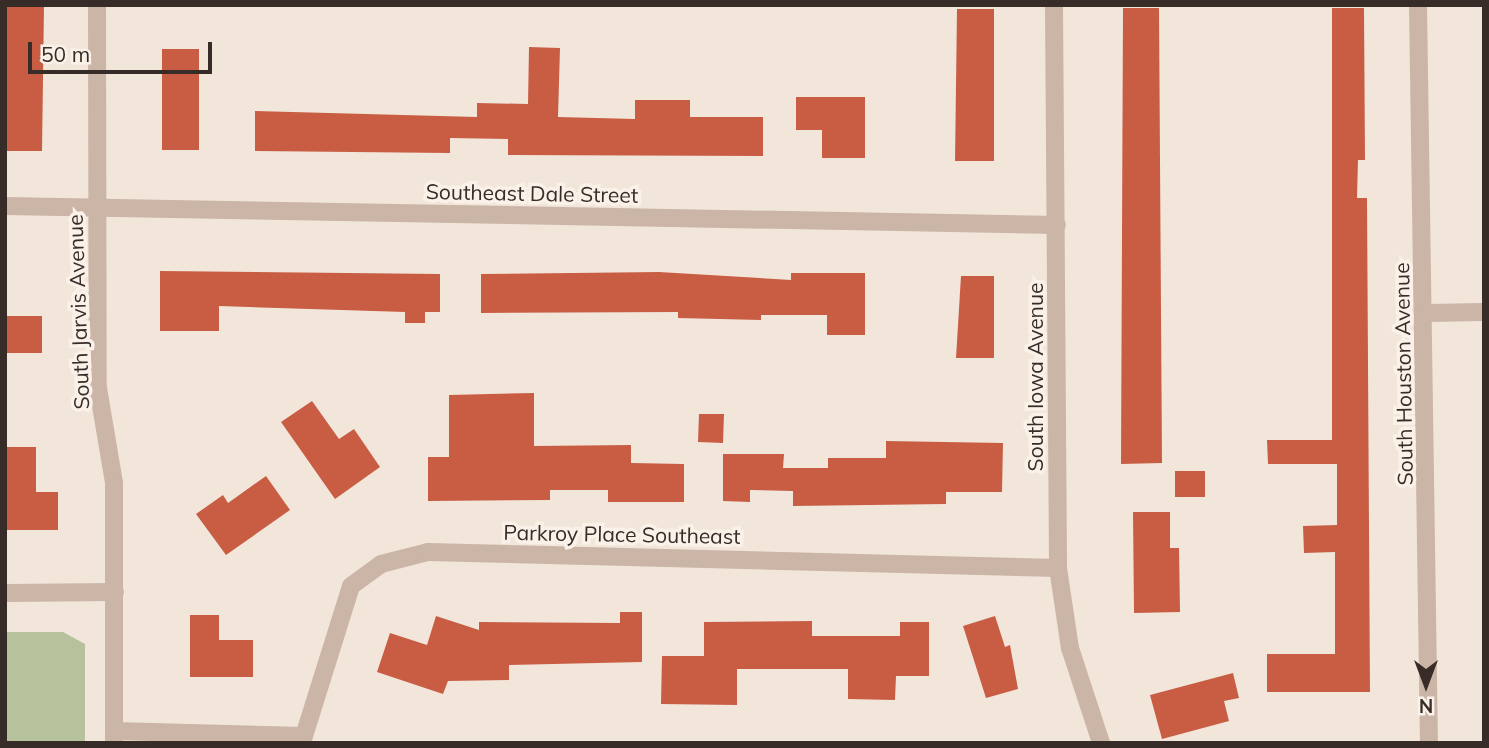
<!DOCTYPE html>
<style>
body{margin:0}
#map{position:relative;width:1489px;height:748px;overflow:hidden;background:#f2e6db;font-family:Mulish,sans-serif}
div>[style]{position:absolute}
.green>*{inset:0;background:#b6c29b}
.building>*{inset:0;background:#c85d44}
.minor>*{height:18px;margin:-9px;padding:0 9px;transform-origin:9px;border-radius:9px;background:#cbb5a7}
span{translate:-50% -50%;white-space:nowrap;text-align:center;line-height:1.15;-webkit-text-stroke:7px #faf1e8;paint-order:stroke}
.street-label{font-size:21px;color:#372c28}
.frame{position:absolute;inset:0;border:7px solid #372c28;pointer-events:none}
.north{position:absolute;left:1391px;top:650px;width:70px;height:70px;-webkit-text-stroke:5px #faf1e8;paint-order:stroke;rotate:180deg;font-size:19px;font-weight:700;line-height:28px;text-align:center;color:#372c28}
.north::after{content:'';display:block;margin:auto;width:24px;height:32px;background:#372c28;clip-path:polygon(50% 0,100% 100%,50% 72%,0 100%)}
.scale{position:absolute;left:28px;top:42px;width:184px;height:32px;box-sizing:border-box;border:4px solid #372c28;border-top:0;padding-left:9px;font-size:21px;line-height:24px;white-space:nowrap;color:#372c28;-webkit-text-stroke:5px #faf1e8;paint-order:stroke}
</style>
<div id="map">
<div class="green">
<div style="clip-path:polygon(5px 632px,63px 632px,85px 644px,85px 743px,5px 743px)"></div>
</div>
<div class="building">
<div style="clip-path:polygon(5px 5px,44px 5px,42px 151px,5px 151px)"></div>
<div style="clip-path:polygon(1123px 8px,1159px 8px,1162px 463px,1121px 464px)"></div>
<div style="clip-path:polygon(1332px 8px,1364px 8px,1365px 160px,1358px 160px,1357px 198px,1367px 198px,1370px 692px,1267px 692px,1267px 654px,1335px 654px,1335px 552px,1304px 553px,1303px 526px,1337px 525px,1337px 464px,1268px 464px,1267px 440px,1332px 440px)"></div>
<div style="clip-path:polygon(957px 9px,994px 9px,994px 161px,955px 161px)"></div>
<div style="clip-path:polygon(529px 47px,560px 48px,558px 117px,635px 119px,635px 100px,690px 100px,690px 117px,763px 117px,763px 156px,508px 155px,508px 139px,450px 138px,450px 153px,255px 151px,255px 111px,477px 117px,477px 103px,528px 104px)"></div>
<div style="clip-path:polygon(162px 49px,199px 49px,199px 150px,162px 150px)"></div>
<div style="clip-path:polygon(796px 97px,865px 97px,865px 158px,822px 158px,822px 130px,796px 130px)"></div>
<div style="clip-path:polygon(160px 271px,440px 274px,440px 312px,425px 312px,425px 323px,405px 323px,405px 312px,219px 306px,219px 331px,160px 331px)"></div>
<div style="clip-path:polygon(659px 272px,791px 280px,791px 273px,865px 273px,865px 335px,827px 335px,827px 315px,761px 315px,761px 320px,678px 318px,678px 312px,481px 313px,481px 274px)"></div>
<div style="clip-path:polygon(961px 276px,994px 276px,994px 358px,956px 358px)"></div>
<div style="clip-path:polygon(5px 316px,42px 316px,42px 353px,5px 353px)"></div>
<div style="clip-path:polygon(534px 393px,534px 446px,631px 445px,631px 463px,684px 464px,684px 502px,608px 502px,608px 490px,550px 490px,550px 500px,428px 501px,428px 457px,449px 457px,449px 395px)"></div>
<div style="clip-path:polygon(312px 401px,339px 439px,354px 429px,380px 467px,335px 499px,281px 422px)"></div>
<div style="clip-path:polygon(699px 414px,724px 414px,723px 443px,698px 442px)"></div>
<div style="clip-path:polygon(886px 441px,1003px 443px,1002px 492px,946px 492px,946px 504px,793px 506px,793px 491px,750px 490px,750px 502px,723px 501px,723px 454px,784px 454px,783px 468px,828px 468px,828px 458px,886px 458px)"></div>
<div style="clip-path:polygon(5px 447px,36px 447px,36px 492px,58px 492px,58px 530px,5px 530px)"></div>
<div style="clip-path:polygon(1175px 471px,1205px 471px,1205px 497px,1175px 497px)"></div>
<div style="clip-path:polygon(266px 476px,290px 510px,226px 555px,196px 514px,223px 495px,228px 503px)"></div>
<div style="clip-path:polygon(1133px 512px,1170px 512px,1170px 548px,1179px 548px,1180px 612px,1134px 613px)"></div>
<div style="clip-path:polygon(620px 612px,642px 612px,642px 662px,509px 665px,509px 680px,448px 681px,443px 694px,377px 672px,390px 633px,427px 645px,436px 616px,479px 630px,479px 622px,620px 623px)"></div>
<div style="clip-path:polygon(190px 615px,219px 615px,219px 640px,253px 640px,253px 677px,190px 677px)"></div>
<div style="clip-path:polygon(995px 616px,1005px 647px,1010px 645px,1018px 689px,986px 698px,963px 626px)"></div>
<div style="clip-path:polygon(812px 621px,812px 636px,900px 636px,900px 622px,929px 622px,929px 676px,896px 676px,895px 700px,848px 699px,848px 669px,737px 669px,737px 705px,661px 704px,662px 656px,704px 656px,704px 622px)"></div>
<div style="clip-path:polygon(1233px 673px,1239px 698px,1224px 701px,1229px 721px,1162px 739px,1150px 695px)"></div>
</div>
<div class="minor">
<div style="left:97px;top:5px;width:383px;rotate:89.9deg"></div>
<div style="left:98px;top:388px;width:96px;rotate:80.4deg"></div>
<div style="left:114px;top:483px;width:260px;rotate:90deg"></div>
<div style="left:1054px;top:5px;width:563px;rotate:89.59deg"></div>
<div style="left:1058px;top:568px;width:81px;rotate:81.5deg"></div>
<div style="left:1070px;top:648px;width:100px;rotate:71.9deg"></div>
<div style="left:1418px;top:5px;width:738px;rotate:89.15deg"></div>
<div style="left:5px;top:206px;width:1052px;rotate:1.03deg"></div>
<div style="left:1426px;top:313px;width:58px;rotate:-1deg"></div>
<div style="left:5px;top:593px;width:110px;rotate:-0.5deg"></div>
<div style="left:114px;top:731px;width:190px;rotate:1.5deg"></div>
<div style="left:304px;top:736px;width:157px;rotate:-72.6deg"></div>
<div style="left:351px;top:586px;width:37px;rotate:-36deg"></div>
<div style="left:381px;top:564px;width:49px;rotate:-14.3deg"></div>
<div style="left:428px;top:552px;width:630px;rotate:1.45deg"></div>
</div>
<div class="street-label">
<span style="left:532px;top:193px;rotate:1deg">Southeast Dale Street</span>
<span style="left:78px;top:312px;rotate:-92deg">South Jarvis Avenue</span>
<span style="left:1403px;top:374px;rotate:-91deg">South Houston Avenue</span>
<span style="left:1035px;top:377px;rotate:-90deg">South Iowa Avenue</span>
<span style="left:622px;top:534px;rotate:1deg">Parkroy Place Southeast</span>
</div>
<div class="frame"></div>
<div class="north">N</div>
<div class="scale">50 m</div>
</div>
